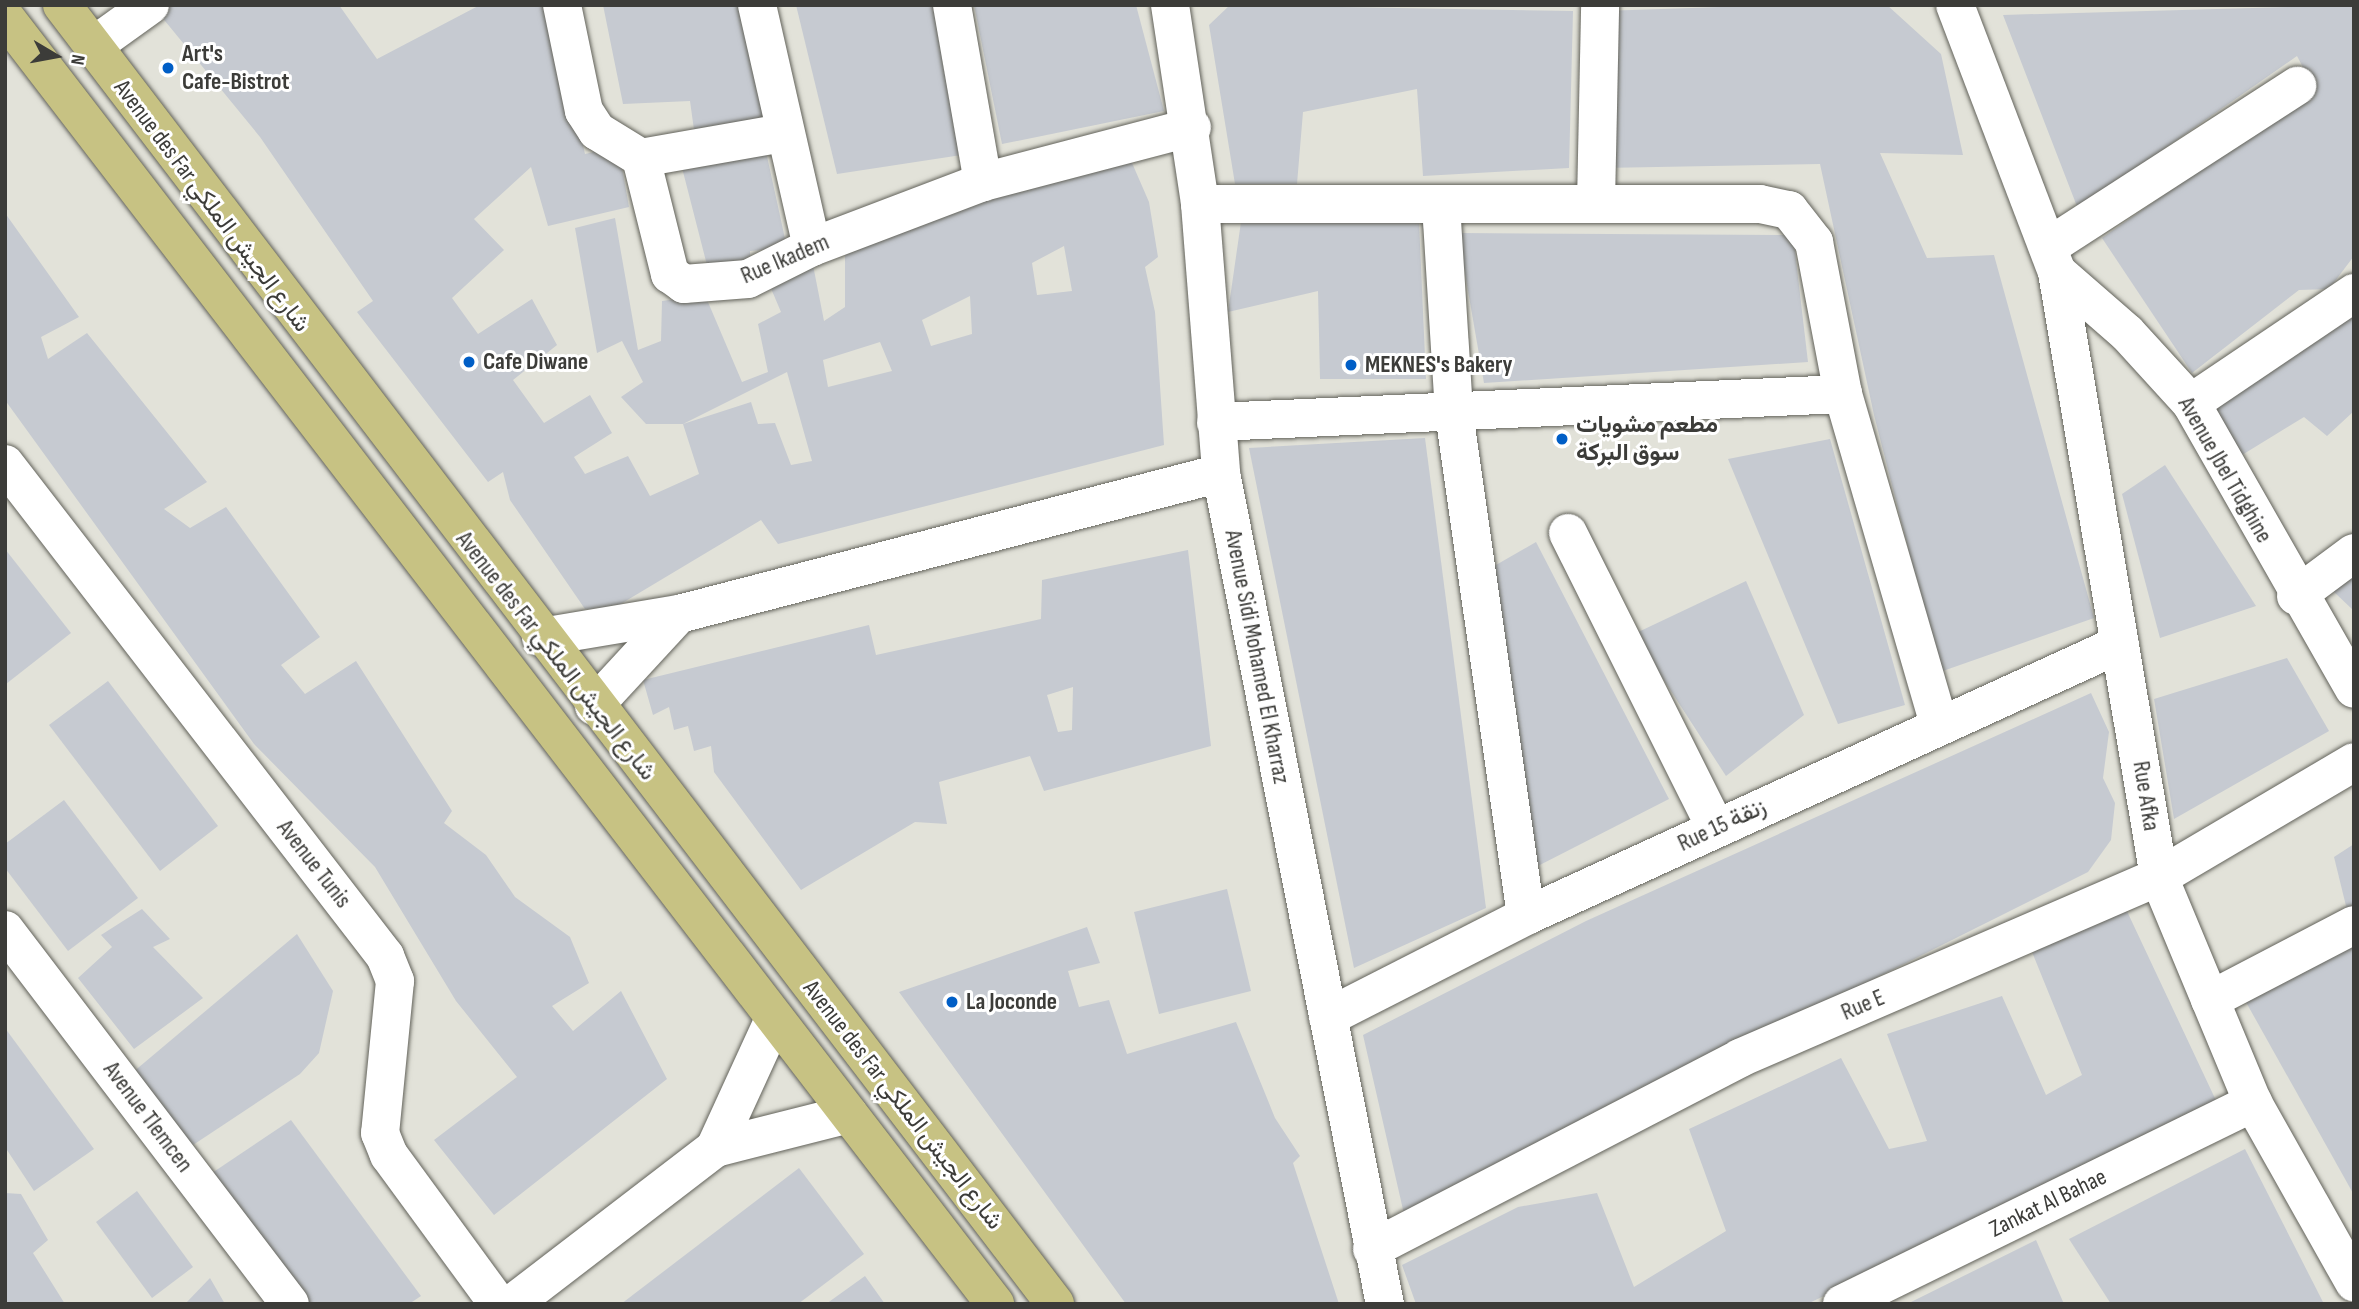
<!DOCTYPE html>
<meta charset="utf-8">
<style>
body{margin:0}
#map{position:relative;width:2359px;height:1309px;overflow:hidden;background:#e2e2d9;font-family:"Sofia Sans Condensed",Vazirmatn,sans-serif}
div>[style]{position:absolute}
.building>*{inset:0;background:#c6cad1}
.roads{filter:drop-shadow(0 0 2px #62625a) drop-shadow(0 0 2px #62625a)}
.street>*{height:38px;margin:-19px;padding:0 19px;transform-origin:19px;border-radius:19px;background:#fff}
.secondary>*{height:38px;margin:-19px;padding:0 19px;transform-origin:19px;border-radius:19px;background:#fff}
.primary>*{height:38px;margin:-19px;padding:0 19px;transform-origin:19px;border-radius:19px;background:#c7c283}
.dots>*{width:19px;height:19px;translate:-50% -50%;box-sizing:border-box;border:4px solid #fff;border-radius:50%}
span{translate:-50% -50%;white-space:nowrap;text-align:center;line-height:1.15;-webkit-text-stroke:6px #fff;paint-order:stroke}
.poi-label{font-size:24px;color:#3c3c39;font-weight:700}
.left{translate:0 -50%;text-align:left}
.street-label{font-size:24px;color:#3c3c39}
.frame{position:absolute;inset:0;border:7px solid #3c3c39;pointer-events:none}
.north{position:absolute;left:21px;top:21px;width:70px;height:70px;-webkit-text-stroke:5px #fff;paint-order:stroke;rotate:100deg;font-size:19px;font-weight:700;line-height:28px;text-align:center;color:#3c3c39}
.north::after{content:'';display:block;margin:auto;width:24px;height:32px;background:#3c3c39;clip-path:polygon(50% 0,100% 100%,50% 72%,0 100%)}
</style>
<div id="map">
<div class="building">
<div style="clip-path:polygon(evenodd,162px 5px,339px 5px,377px 59px,480px 5px,551px 5px,585px 154px,618px 146px,629px 207px,548px 226px,531px 167px,474px 219px,504px 250px,452px 298px,478px 334px,532px 299px,557px 345px,513px 380px,544px 423px,590px 395px,612px 433px,574px 457px,585px 474px,628px 456px,650px 496px,699px 474px,683px 424px,751px 402px,758px 424px,775px 423px,791px 465px,812px 461px,787px 372px,683px 424px,646px 424px,621px 397px,643px 382px,622px 341px,597px 353px,575px 228px,615px 218px,638px 350px,661px 341px,662px 301px,705px 295px,742px 382px,768px 372px,758px 324px,781px 312px,767px 279px,813px 265px,824px 321px,845px 307px,845px 241px,1129px 156px,1149px 202px,1158px 257px,1145px 267px,1155px 312px,1164px 445px,778px 544px,761px 520px,614px 608px,585px 609px,510px 500px,503px 472px,488px 482px,357px 312px,373px 301px,260px 137px,156px 10px,162px 5px,1064px 246px,1072px 291px,1037px 295px,1032px 263px,1064px 246px,162px 5px,970px 296px,972px 334px,931px 346px,922px 320px,970px 296px,162px 5px,880px 342px,892px 371px,828px 387px,823px 360px,880px 342px)"></div>
<div style="clip-path:polygon(603px 5px,751px 5px,777px 127px,694px 130px,690px 101px,623px 104px)"></div>
<div style="clip-path:polygon(796px 5px,945px 5px,968px 154px,837px 174px)"></div>
<div style="clip-path:polygon(974px 5px,1136px 5px,1164px 111px,1002px 144px)"></div>
<div style="clip-path:polygon(1230px 5px,1573px 11px,1569px 168px,1423px 176px,1417px 89px,1303px 112px,1297px 184px,1235px 184px,1209px 25px)"></div>
<div style="clip-path:polygon(1783px 5px,1887px 5px,1941px 54px,1963px 155px,1880px 153px,1927px 258px,1994px 255px,2094px 618px,1940px 672px,1874px 415px,1820px 164px,1602px 168px,1602px 11px)"></div>
<div style="clip-path:polygon(2354px 5px,2354px 256px,2329px 289px,2299px 290px,2192px 373px,2102px 238px,2315px 90px,2297px 56px,2078px 209px,2003px 15px)"></div>
<div style="clip-path:polygon(765px 147px,787px 248px,750px 251px,751px 274px,709px 273px,679px 156px)"></div>
<div style="clip-path:polygon(5px 213px,79px 317px,41px 337px,48px 359px,87px 333px,207px 482px,164px 509px,190px 528px,226px 507px,320px 637px,281px 665px,305px 694px,356px 661px,452px 811px,444px 823px,486px 855px,515px 897px,570px 937px,589px 983px,552px 1006px,573px 1031px,621px 991px,667px 1079px,494px 1215px,434px 1140px,517px 1077px,456px 1001px,375px 867px,254px 744px,5px 400px)"></div>
<div style="clip-path:polygon(1241px 222px,1419px 222px,1426px 379px,1320px 379px,1318px 291px,1228px 312px)"></div>
<div style="clip-path:polygon(1458px 233px,1793px 235px,1808px 362px,1484px 383px)"></div>
<div style="clip-path:polygon(2354px 306px,2354px 411px,2327px 436px,2304px 417px,2242px 455px,2206px 403px)"></div>
<div style="clip-path:polygon(1425px 438px,1486px 908px,1354px 968px,1249px 448px)"></div>
<div style="clip-path:polygon(1830px 439px,1905px 705px,1838px 724px,1728px 459px)"></div>
<div style="clip-path:polygon(2165px 465px,2256px 606px,2160px 638px,2122px 494px)"></div>
<div style="clip-path:polygon(1536px 542px,1669px 799px,1530px 870px,1489px 569px)"></div>
<div style="clip-path:polygon(5px 549px,71px 633px,6px 684px,5px 683px)"></div>
<div style="clip-path:polygon(evenodd,1188px 550px,1211px 746px,1044px 791px,1030px 756px,939px 782px,947px 824px,915px 822px,801px 890px,714px 772px,711px 746px,694px 751px,688px 726px,674px 730px,669px 707px,653px 715px,643px 680px,869px 625px,876px 655px,1041px 619px,1042px 580px,1188px 550px,1073px 687px,1072px 730px,1058px 732px,1047px 695px,1073px 687px)"></div>
<div style="clip-path:polygon(2354px 573px,2354px 611px,2332px 590px)"></div>
<div style="clip-path:polygon(1746px 581px,1804px 715px,1726px 776px,1634px 634px)"></div>
<div style="clip-path:polygon(2287px 658px,2329px 731px,2174px 819px,2154px 699px)"></div>
<div style="clip-path:polygon(108px 681px,218px 826px,160px 871px,49px 725px)"></div>
<div style="clip-path:polygon(2091px 693px,2109px 732px,2103px 778px,2115px 803px,2111px 840px,2088px 872px,1404px 1214px,1363px 1035px,1586px 921px)"></div>
<div style="clip-path:polygon(64px 800px,138px 898px,68px 951px,5px 868px,5px 844px)"></div>
<div style="clip-path:polygon(2354px 844px,2354px 906px,2347px 910px,2334px 857px)"></div>
<div style="clip-path:polygon(1227px 889px,1251px 991px,1159px 1014px,1134px 912px)"></div>
<div style="clip-path:polygon(2125px 907px,2220px 1109px,1807px 1304px,1416px 1304px,1402px 1265px,1518px 1207px,1597px 1193px,1634px 1287px,1726px 1231px,1689px 1129px,1841px 1058px,1889px 1149px,1927px 1141px,1887px 1034px,2002px 996px,2046px 1095px,2082px 1075px,2032px 952px)"></div>
<div style="clip-path:polygon(142px 909px,170px 939px,153px 947px,203px 998px,134px 1049px,78px 978px,112px 947px,101px 935px)"></div>
<div style="clip-path:polygon(1087px 927px,1100px 963px,1068px 971px,1079px 1007px,1109px 1000px,1127px 1054px,1236px 1022px,1275px 1118px,1300px 1156px,1293px 1163px,1339px 1304px,1126px 1304px,899px 992px)"></div>
<div style="clip-path:polygon(297px 934px,333px 991px,319px 1053px,300px 1074px,190px 1147px,132px 1073px)"></div>
<div style="clip-path:polygon(2354px 935px,2354px 1195px,2242px 995px)"></div>
<div style="clip-path:polygon(5px 1028px,94px 1149px,34px 1191px,5px 1147px)"></div>
<div style="clip-path:polygon(291px 1120px,421px 1296px,409px 1304px,306px 1304px,206px 1177px)"></div>
<div style="clip-path:polygon(2245px 1149px,2324px 1304px,2111px 1304px,2069px 1239px)"></div>
<div style="clip-path:polygon(799px 1168px,864px 1254px,798px 1304px,621px 1304px)"></div>
<div style="clip-path:polygon(137px 1191px,193px 1267px,152px 1298px,96px 1222px)"></div>
<div style="clip-path:polygon(5px 1193px,21px 1194px,48px 1240px,33px 1253px,65px 1304px,5px 1304px)"></div>
<div style="clip-path:polygon(2036px 1240px,2064px 1304px,1907px 1304px)"></div>
<div style="clip-path:polygon(865px 1276px,885px 1304px,826px 1304px)"></div>
<div style="clip-path:polygon(210px 1278px,225px 1304px,185px 1304px)"></div>
</div>
<div class="roads">
<div class="street">
<div style="left:562px;top:5px;width:108px;rotate:78.3deg"></div>
<div style="left:584px;top:111px;width:24px;rotate:57deg"></div>
<div style="left:597px;top:131px;width:52px;rotate:31.5deg"></div>
<div style="left:641px;top:158px;width:120px;rotate:76deg"></div>
<div style="left:670px;top:274px;width:17px;rotate:36deg"></div>
<div style="left:684px;top:284px;width:64px;rotate:-4.5deg"></div>
<div style="left:748px;top:279px;width:72px;rotate:-26.6deg"></div>
<div style="left:812px;top:247px;width:183px;rotate:-20.8deg"></div>
<div style="left:983px;top:182px;width:216px;rotate:-14.7deg"></div>
<div style="left:757px;top:5px;width:248px;rotate:77.2deg"></div>
<div style="left:952px;top:5px;width:180px;rotate:80.1deg"></div>
<div style="left:1955px;top:5px;width:286px;rotate:69.1deg"></div>
<div style="left:2057px;top:272px;width:93px;rotate:41.1deg"></div>
<div style="left:2127px;top:333px;width:95px;rotate:47.6deg"></div>
<div style="left:2191px;top:403px;width:329px;rotate:60.3deg"></div>
<div style="left:93px;top:46px;width:70px;rotate:-35.7deg"></div>
<div style="left:641px;top:158px;width:144px;rotate:-10deg"></div>
<div style="left:1596px;top:203px;width:198px;rotate:-88.8deg"></div>
<div style="left:1200px;top:204px;width:560px"></div>
<div style="left:1760px;top:204px;width:30px;rotate:12deg"></div>
<div style="left:1789px;top:210px;width:41px;rotate:52deg"></div>
<div style="left:1814px;top:242px;width:155px;rotate:79.2deg"></div>
<div style="left:1843px;top:394px;width:345px;rotate:73.8deg"></div>
<div style="left:1441px;top:205px;width:208px;rotate:86.4deg"></div>
<div style="left:1454px;top:413px;width:508px;rotate:81.85deg"></div>
<div style="left:2048px;top:247px;width:297px;rotate:-32.9deg"></div>
<div style="left:2057px;top:272px;width:614px;rotate:80.43deg"></div>
<div style="left:2159px;top:877px;width:245px;rotate:67.4deg"></div>
<div style="left:2253px;top:1103px;width:206px;rotate:60.6deg"></div>
<div style="left:2191px;top:403px;width:197px;rotate:-34deg"></div>
<div style="left:1216px;top:422px;width:628px;rotate:-2.56deg"></div>
<div style="left:5px;top:464px;width:622px;rotate:52.32deg"></div>
<div style="left:385px;top:956px;width:27px;rotate:68deg"></div>
<div style="left:395px;top:981px;width:153px;rotate:95.6deg"></div>
<div style="left:380px;top:1133px;width:24px;rotate:68deg"></div>
<div style="left:389px;top:1155px;width:185px;rotate:53.8deg"></div>
<div style="left:1568px;top:533px;width:330px;rotate:63.4deg"></div>
<div style="left:2296px;top:596px;width:72px;rotate:-36.6deg"></div>
<div style="left:541px;top:637px;width:140px;rotate:-9.5deg"></div>
<div style="left:679px;top:614px;width:560px;rotate:-14.58deg"></div>
<div style="left:594px;top:706px;width:125px;rotate:-47.3deg"></div>
<div style="left:5px;top:930px;width:470px;rotate:52.7deg"></div>
<div style="left:2210px;top:1000px;width:162px;rotate:-27.5deg"></div>
<div style="left:1328px;top:1017px;width:222px;rotate:-27deg"></div>
<div style="left:1526px;top:916px;width:653px;rotate:-24.6deg"></div>
<div style="left:715px;top:1148px;width:142px;rotate:-65.4deg"></div>
<div style="left:1372px;top:1249px;width:415px;rotate:-27.4deg"></div>
<div style="left:1740px;top:1058px;width:456px;rotate:-23.4deg"></div>
<div style="left:2159px;top:877px;width:226px;rotate:-30.5deg"></div>
<div style="left:512px;top:1304px;width:256px;rotate:-37.5deg"></div>
<div style="left:715px;top:1148px;width:138px;rotate:-14.2deg"></div>
<div style="left:1842px;top:1304px;width:458px;rotate:-26.1deg"></div>
</div>
<div class="secondary">
<div style="left:1170px;top:5px;width:201px;rotate:81.4deg"></div>
<div style="left:1200px;top:204px;width:270px;rotate:85.5deg"></div>
<div style="left:1221px;top:473px;width:847px;rotate:78.84deg"></div>
</div>
<div class="primary">
<div style="left:62px;top:5px;width:1635px;rotate:52.6deg"></div>
<div style="left:5px;top:17px;width:1624px;rotate:52.43deg"></div>
</div>
</div>
<div class="dots">
<div style="left:168px;top:68px;background:#005ec6"></div>
<div style="left:469px;top:362px;background:#005ec6"></div>
<div style="left:1351px;top:365px;background:#005ec6"></div>
<div style="left:1562px;top:439px;background:#005ec6"></div>
<div style="left:952px;top:1002px;background:#005ec6"></div>
</div>
<div class="poi-label">
<span class="left" style="left:182px;top:68px">Art's<br>Cafe-Bistrot</span>
<span class="left" style="left:483px;top:362px">Cafe Diwane</span>
<span class="left" style="left:1365px;top:365px">MEKNES's Bakery</span>
<span class="left" style="left:1576px;top:439px">مطعم مشويات<br>سوق البركة</span>
<span class="left" style="left:966px;top:1002px">La Joconde</span>
</div>
<div class="street-label">
<span style="left:212px;top:206px;rotate:53deg">Avenue des Far شارع الجيش الملكي</span>
<span style="left:785px;top:259px;rotate:-23deg">Rue Ikadem</span>
<span style="left:2225px;top:470px;rotate:60deg">Avenue Jbel Tidghine</span>
<span style="left:556px;top:656px;rotate:52deg">Avenue des Far شارع الجيش الملكي</span>
<span style="left:1257px;top:657px;rotate:79deg">Avenue Sidi Mohamed El Kharraz</span>
<span style="left:2146px;top:796px;rotate:81deg">Rue Afka</span>
<span style="left:1722px;top:825px;rotate:-25deg">Rue 15 زنقة</span>
<span style="left:314px;top:864px;rotate:52deg">Avenue Tunis</span>
<span style="left:1863px;top:1005px;rotate:-23deg">Rue E</span>
<span style="left:903px;top:1105px;rotate:52deg">Avenue des Far شارع الجيش الملكي</span>
<span style="left:148px;top:1117px;rotate:53deg">Avenue Tlemcen</span>
<span style="left:2048px;top:1203px;rotate:-26deg">Zankat Al Bahae</span>
</div>
<div class="frame"></div>
<div class="north">N</div>
</div>
